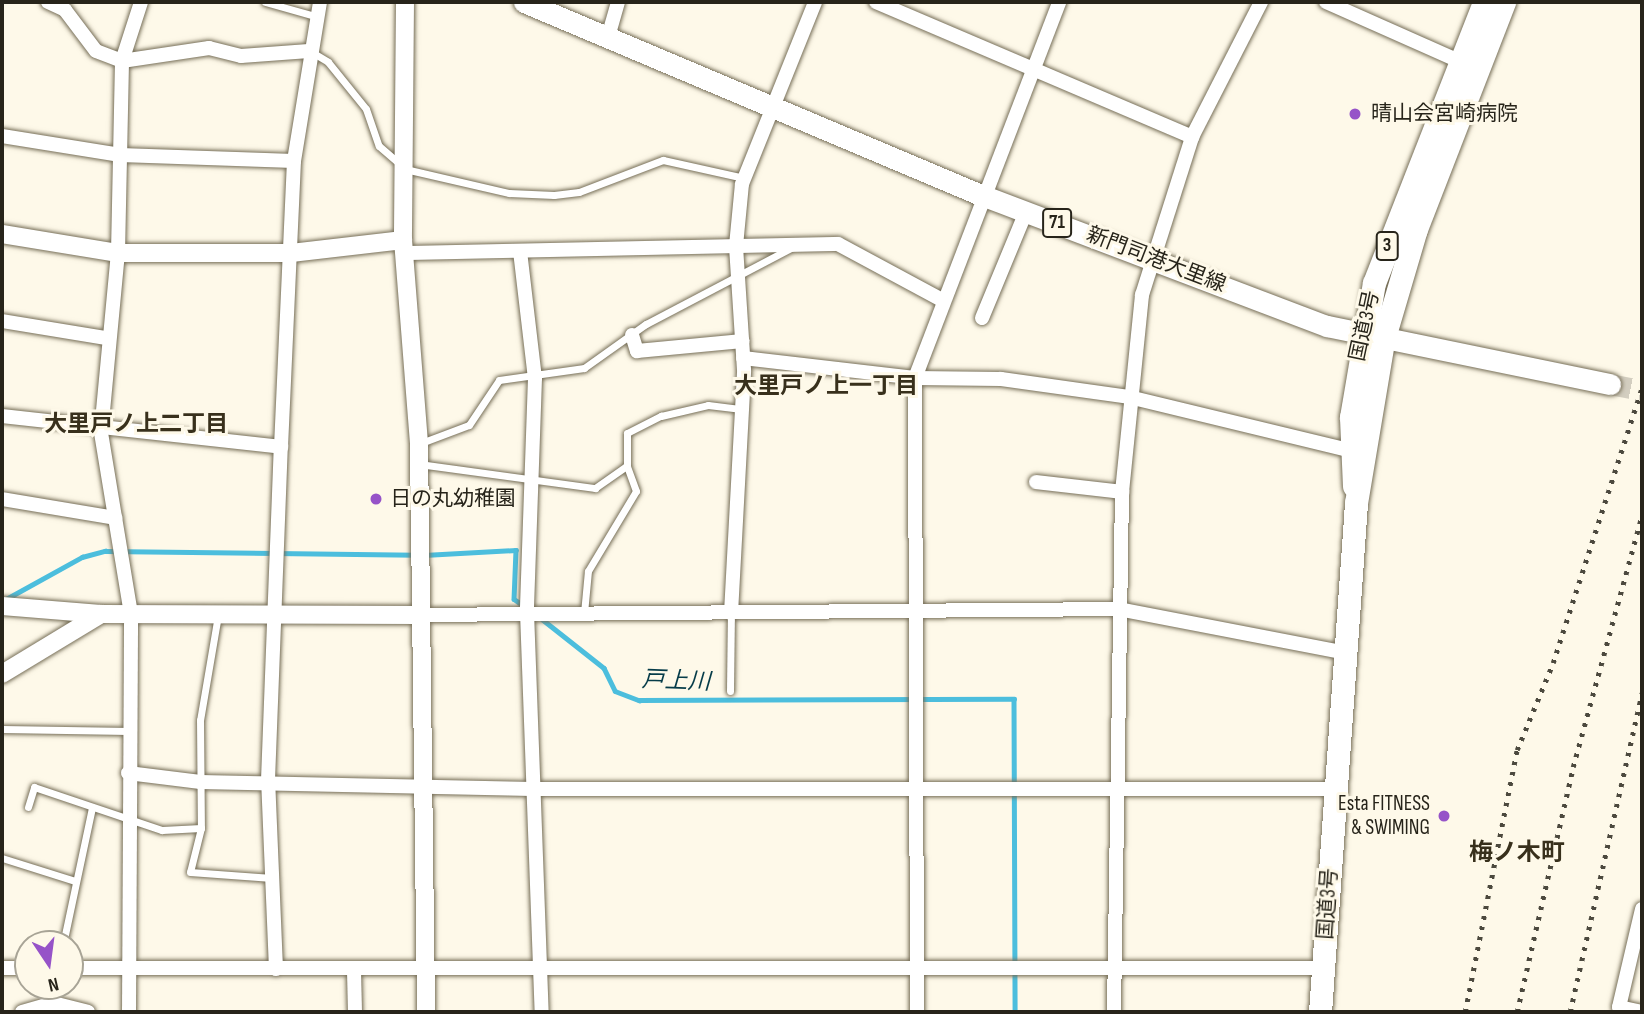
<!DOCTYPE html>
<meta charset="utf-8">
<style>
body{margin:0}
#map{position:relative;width:1644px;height:1014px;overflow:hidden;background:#fef9e9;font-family:"Sofia Sans Condensed","Noto Sans JP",sans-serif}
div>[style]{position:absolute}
.stream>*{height:4.5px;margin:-2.25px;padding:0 2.25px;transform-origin:2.25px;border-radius:2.25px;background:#4cbedd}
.primary-tunnel>*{height:21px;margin-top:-10.5px;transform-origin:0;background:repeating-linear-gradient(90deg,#d3cec0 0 21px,transparent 0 31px)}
.roads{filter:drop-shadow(0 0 2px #766e57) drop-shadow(0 0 2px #766e57)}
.service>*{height:7px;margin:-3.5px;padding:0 3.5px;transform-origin:3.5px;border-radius:3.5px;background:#fff}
.minor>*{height:14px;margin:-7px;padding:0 7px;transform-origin:7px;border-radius:7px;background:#fff}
.tertiary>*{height:18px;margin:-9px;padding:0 9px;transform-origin:9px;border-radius:9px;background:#fff}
.primary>*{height:21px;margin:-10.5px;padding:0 10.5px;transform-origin:10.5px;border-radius:10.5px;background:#fff}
.trunk>*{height:23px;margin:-11.5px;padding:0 11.5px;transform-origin:11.5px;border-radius:11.5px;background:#fff}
.rail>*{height:4.5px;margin-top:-2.25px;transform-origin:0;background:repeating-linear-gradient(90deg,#4c493e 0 3.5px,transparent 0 10.5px)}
.dots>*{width:19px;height:19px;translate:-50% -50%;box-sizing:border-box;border:4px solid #fef9e9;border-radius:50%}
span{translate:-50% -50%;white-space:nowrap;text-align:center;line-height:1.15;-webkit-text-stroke:6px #fef9e9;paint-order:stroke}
.shield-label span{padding:2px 5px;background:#fef9e9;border:2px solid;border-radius:5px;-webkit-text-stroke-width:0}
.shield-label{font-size:19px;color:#27241a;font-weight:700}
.poi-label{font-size:21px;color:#27241a}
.left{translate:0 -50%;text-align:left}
.right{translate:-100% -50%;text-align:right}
.street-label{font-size:21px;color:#27241a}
.neighbourhood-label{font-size:23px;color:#38301c;font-weight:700}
.water-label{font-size:23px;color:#063c49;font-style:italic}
.quarter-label{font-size:24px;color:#38301c;font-weight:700}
.frame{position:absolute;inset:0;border:4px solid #27241a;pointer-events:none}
.north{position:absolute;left:14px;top:930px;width:70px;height:70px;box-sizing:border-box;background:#fef9e9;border:2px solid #a8a496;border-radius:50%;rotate:167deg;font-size:19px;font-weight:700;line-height:28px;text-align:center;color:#27241a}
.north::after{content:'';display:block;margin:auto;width:24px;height:32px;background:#9653c8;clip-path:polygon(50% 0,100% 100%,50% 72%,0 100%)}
</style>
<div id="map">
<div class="stream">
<div style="left:424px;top:555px;width:92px;rotate:-3.1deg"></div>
<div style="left:516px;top:550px;width:49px;rotate:92.3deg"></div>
<div style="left:514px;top:599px;width:11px;rotate:34deg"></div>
<div style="left:6px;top:599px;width:87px;rotate:-28.9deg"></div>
<div style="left:82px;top:557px;width:24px;rotate:-15deg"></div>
<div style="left:105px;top:551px;width:311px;rotate:0.7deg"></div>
<div style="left:542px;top:619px;width:79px;rotate:38.3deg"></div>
<div style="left:604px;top:668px;width:25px;rotate:64deg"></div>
<div style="left:615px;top:691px;width:26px;rotate:21deg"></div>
<div style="left:639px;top:700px;width:375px;rotate:-0.2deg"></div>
<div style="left:1014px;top:699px;width:313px;rotate:89.8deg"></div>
</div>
<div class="primary-tunnel">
<div style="left:1610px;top:384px;width:33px;rotate:11deg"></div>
</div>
<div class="roads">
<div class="service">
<div style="left:265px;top:2px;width:55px;rotate:15.8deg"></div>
<div style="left:310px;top:51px;width:21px;rotate:31deg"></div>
<div style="left:328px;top:62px;width:60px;rotate:51deg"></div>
<div style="left:366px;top:109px;width:39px;rotate:71deg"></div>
<div style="left:379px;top:146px;width:35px;rotate:41deg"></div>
<div style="left:405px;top:169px;width:107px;rotate:13deg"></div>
<div style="left:509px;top:193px;width:45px;rotate:2.5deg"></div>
<div style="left:554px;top:195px;width:25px;rotate:-7deg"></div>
<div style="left:579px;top:192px;width:90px;rotate:-20.9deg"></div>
<div style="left:663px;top:160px;width:83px;rotate:12.5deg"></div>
<div style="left:421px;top:443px;width:51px;rotate:-20.6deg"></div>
<div style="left:469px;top:425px;width:54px;rotate:-56.3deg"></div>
<div style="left:499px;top:380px;width:86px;rotate:-8deg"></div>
<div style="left:584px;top:368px;width:76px;rotate:-35.4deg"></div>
<div style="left:646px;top:324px;width:164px;rotate:-27.7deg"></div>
<div style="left:419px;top:464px;width:178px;rotate:7.8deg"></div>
<div style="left:595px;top:488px;width:39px;rotate:-35deg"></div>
<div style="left:627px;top:466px;width:33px;rotate:-90deg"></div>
<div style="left:627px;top:433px;width:38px;rotate:-27deg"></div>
<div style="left:661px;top:416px;width:48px;rotate:-13.2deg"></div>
<div style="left:708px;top:405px;width:34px;rotate:7deg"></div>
<div style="left:584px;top:613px;width:42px;rotate:-84.6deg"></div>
<div style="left:588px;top:571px;width:93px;rotate:-59deg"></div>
<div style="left:636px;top:491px;width:27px;rotate:-110deg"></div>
<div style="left:218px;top:615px;width:107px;rotate:99.7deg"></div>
<div style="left:200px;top:720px;width:108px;rotate:89.5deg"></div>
<div style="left:201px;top:828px;width:45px;rotate:104deg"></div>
<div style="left:190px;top:872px;width:82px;rotate:4.2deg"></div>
<div style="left:730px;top:691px;width:78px;rotate:-89.3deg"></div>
<div style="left:2px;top:729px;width:127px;rotate:0.9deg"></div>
<div style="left:28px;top:807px;width:21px;rotate:-73deg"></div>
<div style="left:34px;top:787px;width:135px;rotate:18.6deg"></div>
<div style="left:162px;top:830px;width:39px;rotate:-3deg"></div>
<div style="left:2px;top:858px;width:77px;rotate:17.5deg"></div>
<div style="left:63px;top:944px;width:140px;rotate:-78deg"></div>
</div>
<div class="minor">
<div style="left:48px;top:2px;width:19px;rotate:25deg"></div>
<div style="left:65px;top:10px;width:51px;rotate:52.9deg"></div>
<div style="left:96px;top:51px;width:28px;rotate:21deg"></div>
<div style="left:122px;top:61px;width:88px;rotate:-8.5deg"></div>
<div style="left:209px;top:48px;width:33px;rotate:14deg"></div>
<div style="left:241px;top:56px;width:68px;rotate:-4.2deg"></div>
<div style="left:876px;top:2px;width:344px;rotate:23.1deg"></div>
<div style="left:1326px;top:2px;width:153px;rotate:23.9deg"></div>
<div style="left:608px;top:37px;width:36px;rotate:-74deg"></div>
<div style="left:2px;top:136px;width:120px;rotate:9.1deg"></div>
<div style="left:120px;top:155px;width:174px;rotate:2deg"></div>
<div style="left:520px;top:251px;width:128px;rotate:83.3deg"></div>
<div style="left:535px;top:378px;width:234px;rotate:92deg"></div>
<div style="left:527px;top:612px;width:400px;rotate:87.9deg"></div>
<div style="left:404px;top:253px;width:434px;rotate:-1.2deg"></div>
<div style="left:838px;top:244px;width:116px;rotate:28.3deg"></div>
<div style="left:982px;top:318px;width:115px;rotate:-67.5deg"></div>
<div style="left:2px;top:321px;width:105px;rotate:9.3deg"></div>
<div style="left:632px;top:335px;width:17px;rotate:73deg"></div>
<div style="left:637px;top:351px;width:106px;rotate:-5.4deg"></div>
<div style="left:743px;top:358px;width:173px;rotate:6.6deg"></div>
<div style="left:915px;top:378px;width:86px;rotate:0.7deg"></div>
<div style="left:1001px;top:379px;width:129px;rotate:8deg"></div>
<div style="left:1129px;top:397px;width:225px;rotate:13.6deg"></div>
<div style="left:2px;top:416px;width:281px;rotate:6.3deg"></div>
<div style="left:1036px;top:482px;width:87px;rotate:6.6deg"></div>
<div style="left:2px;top:499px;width:115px;rotate:9.5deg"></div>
<div style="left:731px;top:613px;width:243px;rotate:-86.9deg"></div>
<div style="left:744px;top:370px;width:124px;rotate:-93.7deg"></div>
<div style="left:736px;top:246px;width:62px;rotate:-84.5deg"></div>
<div style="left:742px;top:184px;width:196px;rotate:-68.1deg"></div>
<div style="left:420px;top:615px;width:698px;rotate:-0.49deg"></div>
<div style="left:1118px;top:609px;width:233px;rotate:10.9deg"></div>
<div style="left:128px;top:773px;width:73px;rotate:7.1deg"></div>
<div style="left:200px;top:782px;width:332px;rotate:1.2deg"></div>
<div style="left:532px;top:789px;width:805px"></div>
<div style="left:1642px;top:909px;width:101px;rotate:103.2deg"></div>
<div style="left:1619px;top:1007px;width:24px;rotate:12deg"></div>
<div style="left:2px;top:968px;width:26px"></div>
<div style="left:70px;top:968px;width:1253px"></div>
<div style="left:276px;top:969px;width:189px;rotate:-92.4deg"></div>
<div style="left:268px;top:780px;width:333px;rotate:-87.8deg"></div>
<div style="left:281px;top:447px;width:286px;rotate:-87.4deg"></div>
<div style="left:294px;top:161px;width:161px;rotate:-80.7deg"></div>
<div style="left:354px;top:971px;width:41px;rotate:88.6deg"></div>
<div style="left:22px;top:1012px;width:32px;rotate:-16deg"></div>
<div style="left:53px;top:1003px;width:36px;rotate:14deg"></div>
<div style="left:129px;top:1012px;width:398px;rotate:-89.7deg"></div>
<div style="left:131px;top:614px;width:184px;rotate:-99.4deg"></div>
<div style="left:101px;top:432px;width:180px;rotate:-84.6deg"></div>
<div style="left:118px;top:253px;width:192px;rotate:-88.8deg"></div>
<div style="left:122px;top:61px;width:62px;rotate:-72.1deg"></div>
<div style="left:917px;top:1012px;width:634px;rotate:-90.18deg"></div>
<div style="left:915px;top:378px;width:403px;rotate:-69deg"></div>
<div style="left:1114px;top:1012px;width:520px;rotate:-89.12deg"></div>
<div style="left:1122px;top:492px;width:198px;rotate:-84.2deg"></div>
<div style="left:1142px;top:295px;width:166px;rotate:-72.4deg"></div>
<div style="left:1192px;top:137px;width:152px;rotate:-62.9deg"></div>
</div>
<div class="tertiary">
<div style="left:405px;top:2px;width:238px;rotate:90.5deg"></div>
<div style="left:403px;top:240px;width:205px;rotate:85.5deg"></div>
<div style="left:419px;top:444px;width:568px;rotate:89.29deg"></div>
<div style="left:2px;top:234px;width:118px;rotate:9.3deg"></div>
<div style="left:118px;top:253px;width:173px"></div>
<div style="left:291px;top:253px;width:113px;rotate:-6.6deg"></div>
<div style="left:2px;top:606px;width:99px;rotate:4.6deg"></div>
<div style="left:101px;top:614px;width:319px;rotate:0.2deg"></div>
<div style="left:2px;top:674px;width:116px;rotate:-31.2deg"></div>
</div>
<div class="primary">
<div style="left:524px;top:2px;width:499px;rotate:22.9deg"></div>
<div style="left:984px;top:196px;width:367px;rotate:20.8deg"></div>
<div style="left:1327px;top:326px;width:289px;rotate:11.6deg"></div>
</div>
<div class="trunk">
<div style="left:1354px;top:486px;width:69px;rotate:-92.5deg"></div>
<div style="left:1351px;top:417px;width:136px;rotate:-80.3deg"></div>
<div style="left:1374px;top:283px;width:302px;rotate:-68.6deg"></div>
<div style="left:1320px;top:1012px;width:510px;rotate:-85.95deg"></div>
<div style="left:1356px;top:503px;width:164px;rotate:-80.5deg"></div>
<div style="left:1383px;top:341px;width:117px;rotate:-73.6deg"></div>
<div style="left:1416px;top:229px;width:243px;rotate:-68.8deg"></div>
</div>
</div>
<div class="rail">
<div style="left:1465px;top:1012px;width:267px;rotate:-78.8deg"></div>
<div style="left:1517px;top:750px;width:94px;rotate:-67.5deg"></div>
<div style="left:1553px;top:663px;width:290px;rotate:-72.1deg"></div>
<div style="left:1517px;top:1012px;width:251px;rotate:-77.1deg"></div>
<div style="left:1573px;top:767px;width:262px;rotate:-74.7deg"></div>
<div style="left:1570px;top:1012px;width:327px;rotate:-77.3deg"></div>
</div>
<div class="dots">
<div style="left:1355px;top:114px;background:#9653c8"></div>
<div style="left:376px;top:499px;background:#9653c8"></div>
<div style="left:1444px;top:816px;background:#9653c8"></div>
</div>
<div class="shield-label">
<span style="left:1057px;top:223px">71</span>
<span style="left:1387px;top:246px">3</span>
</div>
<div class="poi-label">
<span class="left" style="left:1371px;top:114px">晴山会宮崎病院</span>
<span class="left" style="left:390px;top:499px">日の丸幼稚園</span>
<span class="right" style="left:1430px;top:816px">Esta FITNESS<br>&amp; SWIMING</span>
</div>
<div class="street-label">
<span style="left:1156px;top:260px;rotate:21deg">新門司港大里線</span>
<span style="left:1365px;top:326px;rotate:-78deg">国道3号</span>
<span style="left:1328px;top:904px;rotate:-86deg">国道3号</span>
</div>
<div class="neighbourhood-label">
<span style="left:826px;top:386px">大里戸ノ上一丁目</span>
<span style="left:136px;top:424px">大里戸ノ上二丁目</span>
</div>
<div class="water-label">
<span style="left:676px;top:681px;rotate:2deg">戸上川</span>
</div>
<div class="quarter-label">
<span style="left:1517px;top:853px">梅ノ木町</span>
</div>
<div class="frame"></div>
<div class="north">N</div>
</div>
